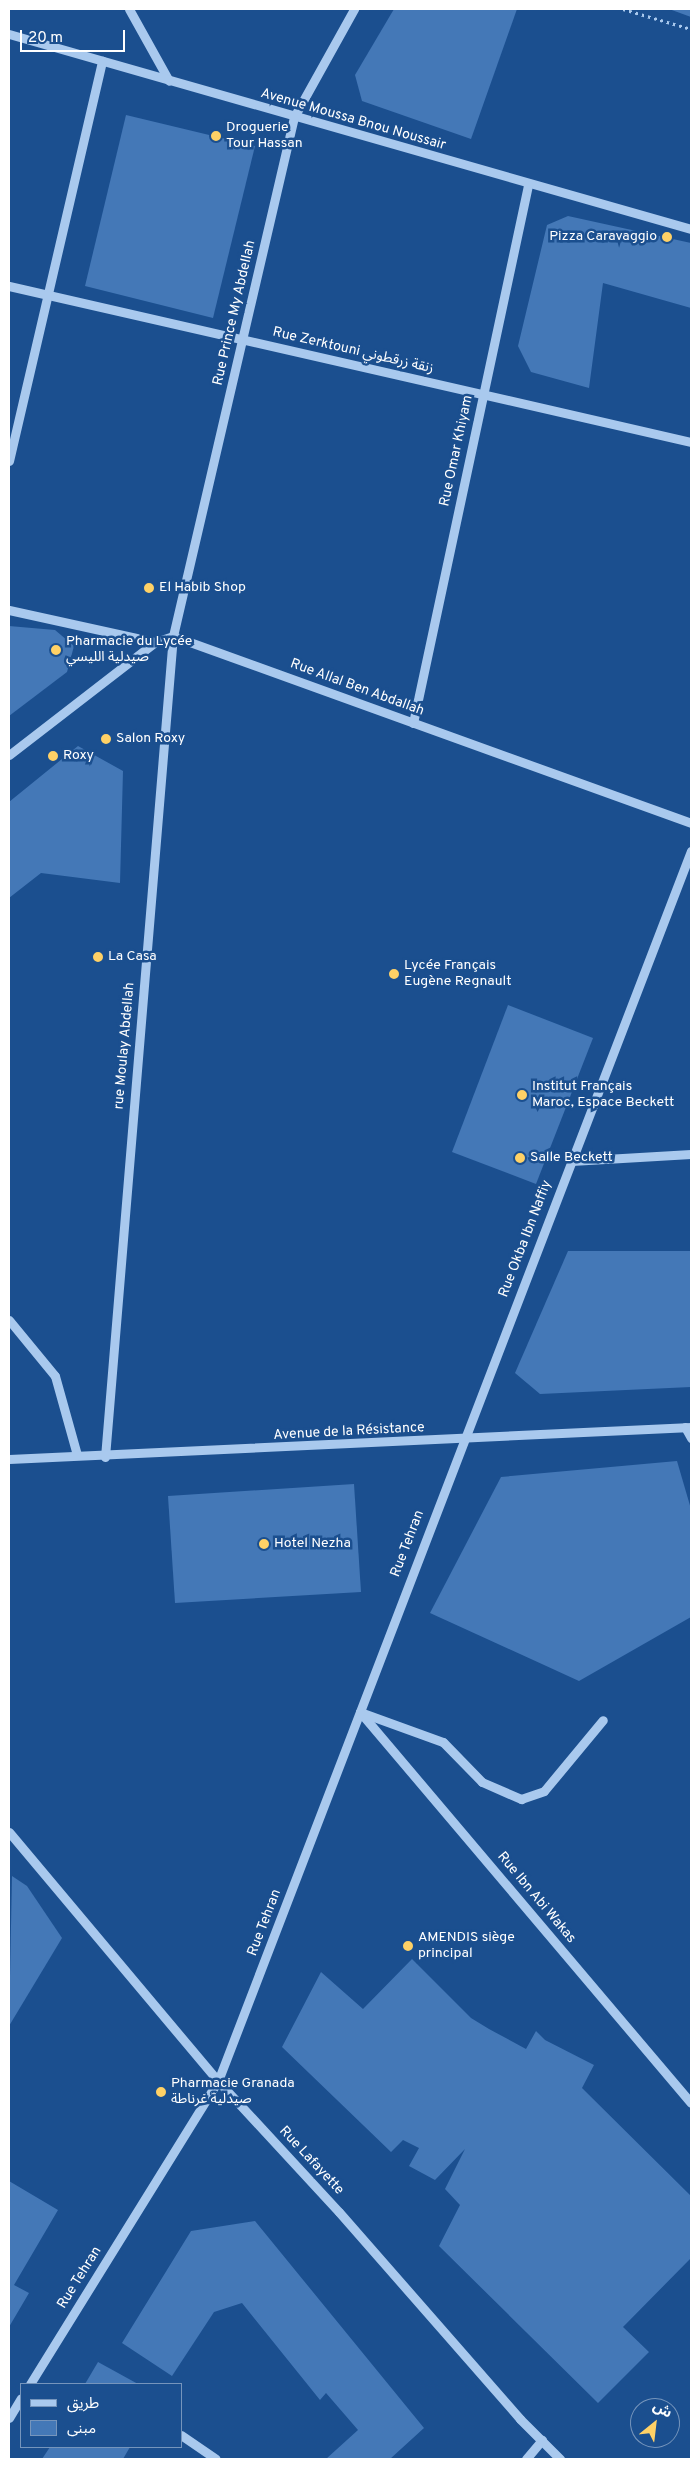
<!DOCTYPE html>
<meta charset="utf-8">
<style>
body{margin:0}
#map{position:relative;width:700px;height:2468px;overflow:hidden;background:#1b4f8f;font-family:Overpass,"Noto Sans Arabic",sans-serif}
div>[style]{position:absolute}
.building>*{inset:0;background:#4478b7}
.path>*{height:3px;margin-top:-1.5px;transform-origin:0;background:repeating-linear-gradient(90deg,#a9c9ee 0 2.5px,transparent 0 6.5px)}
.minor>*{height:9px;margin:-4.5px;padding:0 4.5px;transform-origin:4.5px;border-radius:4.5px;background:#a9c9ee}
.dots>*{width:14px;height:14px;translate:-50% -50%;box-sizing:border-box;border:2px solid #1b4f8f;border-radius:50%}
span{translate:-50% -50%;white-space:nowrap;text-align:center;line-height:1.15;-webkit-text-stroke:5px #1b4f8f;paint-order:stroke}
.street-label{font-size:14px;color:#fff}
.poi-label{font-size:14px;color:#fff}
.left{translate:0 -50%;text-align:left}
.right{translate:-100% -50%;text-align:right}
.frame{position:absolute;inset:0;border:10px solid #fff;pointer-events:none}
.legend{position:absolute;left:20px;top:2383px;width:162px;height:65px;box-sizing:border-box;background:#1b4f8f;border:1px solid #7695bc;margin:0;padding:6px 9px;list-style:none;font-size:15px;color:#fff}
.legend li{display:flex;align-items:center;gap:10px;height:25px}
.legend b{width:25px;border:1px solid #7695bc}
.north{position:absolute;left:630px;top:2398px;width:50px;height:50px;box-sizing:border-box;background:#1b4f8f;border:1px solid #7695bc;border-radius:50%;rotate:29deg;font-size:14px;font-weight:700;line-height:20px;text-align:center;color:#fff}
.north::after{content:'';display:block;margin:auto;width:18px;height:22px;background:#ffd166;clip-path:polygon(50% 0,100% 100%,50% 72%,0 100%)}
.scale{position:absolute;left:20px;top:30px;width:105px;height:22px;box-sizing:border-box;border:2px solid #fff;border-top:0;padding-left:6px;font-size:15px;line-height:18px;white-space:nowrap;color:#fff;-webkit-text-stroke:4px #1b4f8f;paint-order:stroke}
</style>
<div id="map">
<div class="building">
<div style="clip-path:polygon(394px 9px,517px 9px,471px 139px,362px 101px,355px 75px)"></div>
<div style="clip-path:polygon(669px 9px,691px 9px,691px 17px)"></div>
<div style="clip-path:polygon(126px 115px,255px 146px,213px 318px,85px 286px)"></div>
<div style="clip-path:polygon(568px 216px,691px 243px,691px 308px,603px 283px,589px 388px,531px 372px,518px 346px,547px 225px)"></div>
<div style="clip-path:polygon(9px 626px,55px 630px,74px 646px,67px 672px,9px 716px)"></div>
<div style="clip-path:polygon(78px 746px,123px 771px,120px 883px,41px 873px,9px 898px,9px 802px)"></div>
<div style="clip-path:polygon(508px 1005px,593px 1038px,536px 1184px,452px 1152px)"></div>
<div style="clip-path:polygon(568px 1251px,691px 1251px,691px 1387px,540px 1394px,515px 1373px)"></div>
<div style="clip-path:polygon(677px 1461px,691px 1509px,691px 1617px,579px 1681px,430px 1613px,501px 1477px)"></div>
<div style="clip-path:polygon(354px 1484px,361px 1592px,175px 1603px,168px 1496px)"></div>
<div style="clip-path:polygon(12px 1876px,27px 1886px,62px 1938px,9px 2026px)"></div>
<div style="clip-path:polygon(412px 1959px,471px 2018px,489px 2029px,526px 2049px,536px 2031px,545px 2040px,594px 2065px,582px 2088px,691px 2196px,691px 2258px,623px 2327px,649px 2352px,598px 2403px,439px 2246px,460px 2205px,445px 2189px,465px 2149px,435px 2180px,409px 2166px,419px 2148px,403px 2140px,391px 2152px,282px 2047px,321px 1972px,363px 2009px)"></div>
<div style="clip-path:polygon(9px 2181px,58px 2210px,14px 2285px,29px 2293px,9px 2327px)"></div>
<div style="clip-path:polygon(255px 2221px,424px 2428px,390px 2459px,326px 2459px,358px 2430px,326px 2393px,320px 2400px,242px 2303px,214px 2312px,172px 2376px,122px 2343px,191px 2231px)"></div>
<div style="clip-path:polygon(98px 2362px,138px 2384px,85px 2384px)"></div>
<div style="clip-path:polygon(50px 2447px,130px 2447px,123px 2459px,42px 2459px)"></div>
</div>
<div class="path">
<div style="left:623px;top:9px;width:71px;rotate:16.4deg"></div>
</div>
<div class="minor">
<div style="left:129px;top:9px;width:82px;rotate:60.9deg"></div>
<div style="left:9px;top:34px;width:709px;rotate:15.96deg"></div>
<div style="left:9px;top:286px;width:700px;rotate:12.88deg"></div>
<div style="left:9px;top:461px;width:411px;rotate:-76.9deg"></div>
<div style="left:9px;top:610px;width:149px;rotate:12.4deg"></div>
<div style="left:155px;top:642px;width:19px;rotate:-18deg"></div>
<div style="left:173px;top:636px;width:551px;rotate:19.85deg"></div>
<div style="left:413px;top:723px;width:550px;rotate:-77.93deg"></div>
<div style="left:9px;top:755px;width:185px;rotate:-37.7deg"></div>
<div style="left:571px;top:1161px;width:120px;rotate:-3.3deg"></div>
<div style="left:9px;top:1320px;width:72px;rotate:50.6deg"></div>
<div style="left:55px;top:1376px;width:82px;rotate:74.4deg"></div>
<div style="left:685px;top:1427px;width:13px;rotate:61deg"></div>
<div style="left:105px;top:1457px;width:824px;rotate:-85.27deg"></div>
<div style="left:173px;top:636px;width:533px;rotate:-76.88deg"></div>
<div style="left:294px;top:117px;width:124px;rotate:-60.9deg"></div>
<div style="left:9px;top:1459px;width:683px;rotate:-2.69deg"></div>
<div style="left:360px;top:1712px;width:512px;rotate:49.75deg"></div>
<div style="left:360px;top:1712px;width:88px;rotate:19.9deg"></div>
<div style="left:443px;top:1742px;width:56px;rotate:45.7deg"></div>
<div style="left:482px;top:1782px;width:43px;rotate:23.6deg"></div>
<div style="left:521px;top:1799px;width:24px;rotate:-19deg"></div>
<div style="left:544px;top:1791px;width:92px;rotate:-50.3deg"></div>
<div style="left:9px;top:1832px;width:325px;rotate:50deg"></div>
<div style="left:218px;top:2081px;width:178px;rotate:47.3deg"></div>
<div style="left:339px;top:2212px;width:275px;rotate:48.8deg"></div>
<div style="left:520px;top:2419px;width:57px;rotate:45deg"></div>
<div style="left:30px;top:2384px;width:357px;rotate:-58.2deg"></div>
<div style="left:218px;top:2081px;width:1318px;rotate:-68.97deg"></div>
<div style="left:9px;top:2418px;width:23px;rotate:-59deg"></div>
<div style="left:181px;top:2435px;width:42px;rotate:34.4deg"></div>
<div style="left:526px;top:2459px;width:25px;rotate:-50deg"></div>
</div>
<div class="dots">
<div style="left:216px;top:136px;background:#ffd166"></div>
<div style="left:667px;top:237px;background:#ffd166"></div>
<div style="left:149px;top:588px;background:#ffd166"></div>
<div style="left:56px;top:650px;background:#ffd166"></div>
<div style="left:106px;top:739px;background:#ffd166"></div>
<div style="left:53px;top:756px;background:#ffd166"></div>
<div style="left:98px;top:957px;background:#ffd166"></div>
<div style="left:394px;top:974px;background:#ffd166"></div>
<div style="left:522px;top:1095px;background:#ffd166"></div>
<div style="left:520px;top:1158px;background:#ffd166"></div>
<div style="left:264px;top:1544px;background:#ffd166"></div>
<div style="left:408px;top:1946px;background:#ffd166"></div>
<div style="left:161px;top:2092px;background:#ffd166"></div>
</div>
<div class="street-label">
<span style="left:353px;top:120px;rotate:16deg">Avenue Moussa Bnou Noussair</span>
<span style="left:235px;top:313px;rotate:-77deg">Rue Prince My Abdellah</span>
<span style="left:353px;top:351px;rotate:13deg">Rue Zerktouni زنقة زرقطوني</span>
<span style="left:457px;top:451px;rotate:-78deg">Rue Omar Khiyam</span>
<span style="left:357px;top:688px;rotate:20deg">Rue Allal Ben Abdallah</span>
<span style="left:125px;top:1046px;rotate:-85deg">rue Moulay Abdellah</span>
<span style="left:526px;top:1239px;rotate:-69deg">Rue Okba Ibn Naffiy</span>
<span style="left:349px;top:1432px;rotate:-3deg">Avenue de la Résistance</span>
<span style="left:408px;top:1544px;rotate:-69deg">Rue Tehran</span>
<span style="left:536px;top:1898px;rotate:50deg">Rue Ibn Abi Wakas</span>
<span style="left:265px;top:1923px;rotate:-69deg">Rue Tehran</span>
<span style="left:311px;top:2161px;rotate:47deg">Rue Lafayette</span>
<span style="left:80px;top:2278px;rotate:-58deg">Rue Tehran</span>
</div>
<div class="poi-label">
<span class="left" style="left:226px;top:136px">Droguerie<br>Tour Hassan</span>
<span class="right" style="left:657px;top:237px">Pizza Caravaggio</span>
<span class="left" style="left:159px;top:588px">El Habib Shop</span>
<span class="left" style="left:66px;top:650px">Pharmacie du Lycée<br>صيدلية الليسي</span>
<span class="left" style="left:116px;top:739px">Salon Roxy</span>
<span class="left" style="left:63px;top:756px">Roxy</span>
<span class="left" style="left:108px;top:957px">La Casa</span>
<span class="left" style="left:404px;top:974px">Lycée Français<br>Eugène Regnault</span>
<span class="left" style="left:532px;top:1095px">Institut Français<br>Maroc, Espace Beckett</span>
<span class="left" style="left:530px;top:1158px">Salle Beckett</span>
<span class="left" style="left:274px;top:1544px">Hotel Nezha</span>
<span class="left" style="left:418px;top:1946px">AMENDIS siège<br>principal</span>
<span class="left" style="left:171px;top:2092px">Pharmacie Granada<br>صيدلية غرناطة</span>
</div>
<div class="frame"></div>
<ul class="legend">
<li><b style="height:6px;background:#a9c9ee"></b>طريق</li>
<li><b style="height:14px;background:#4478b7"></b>مبنى</li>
</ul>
<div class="north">ش</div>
<div class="scale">20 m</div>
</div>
